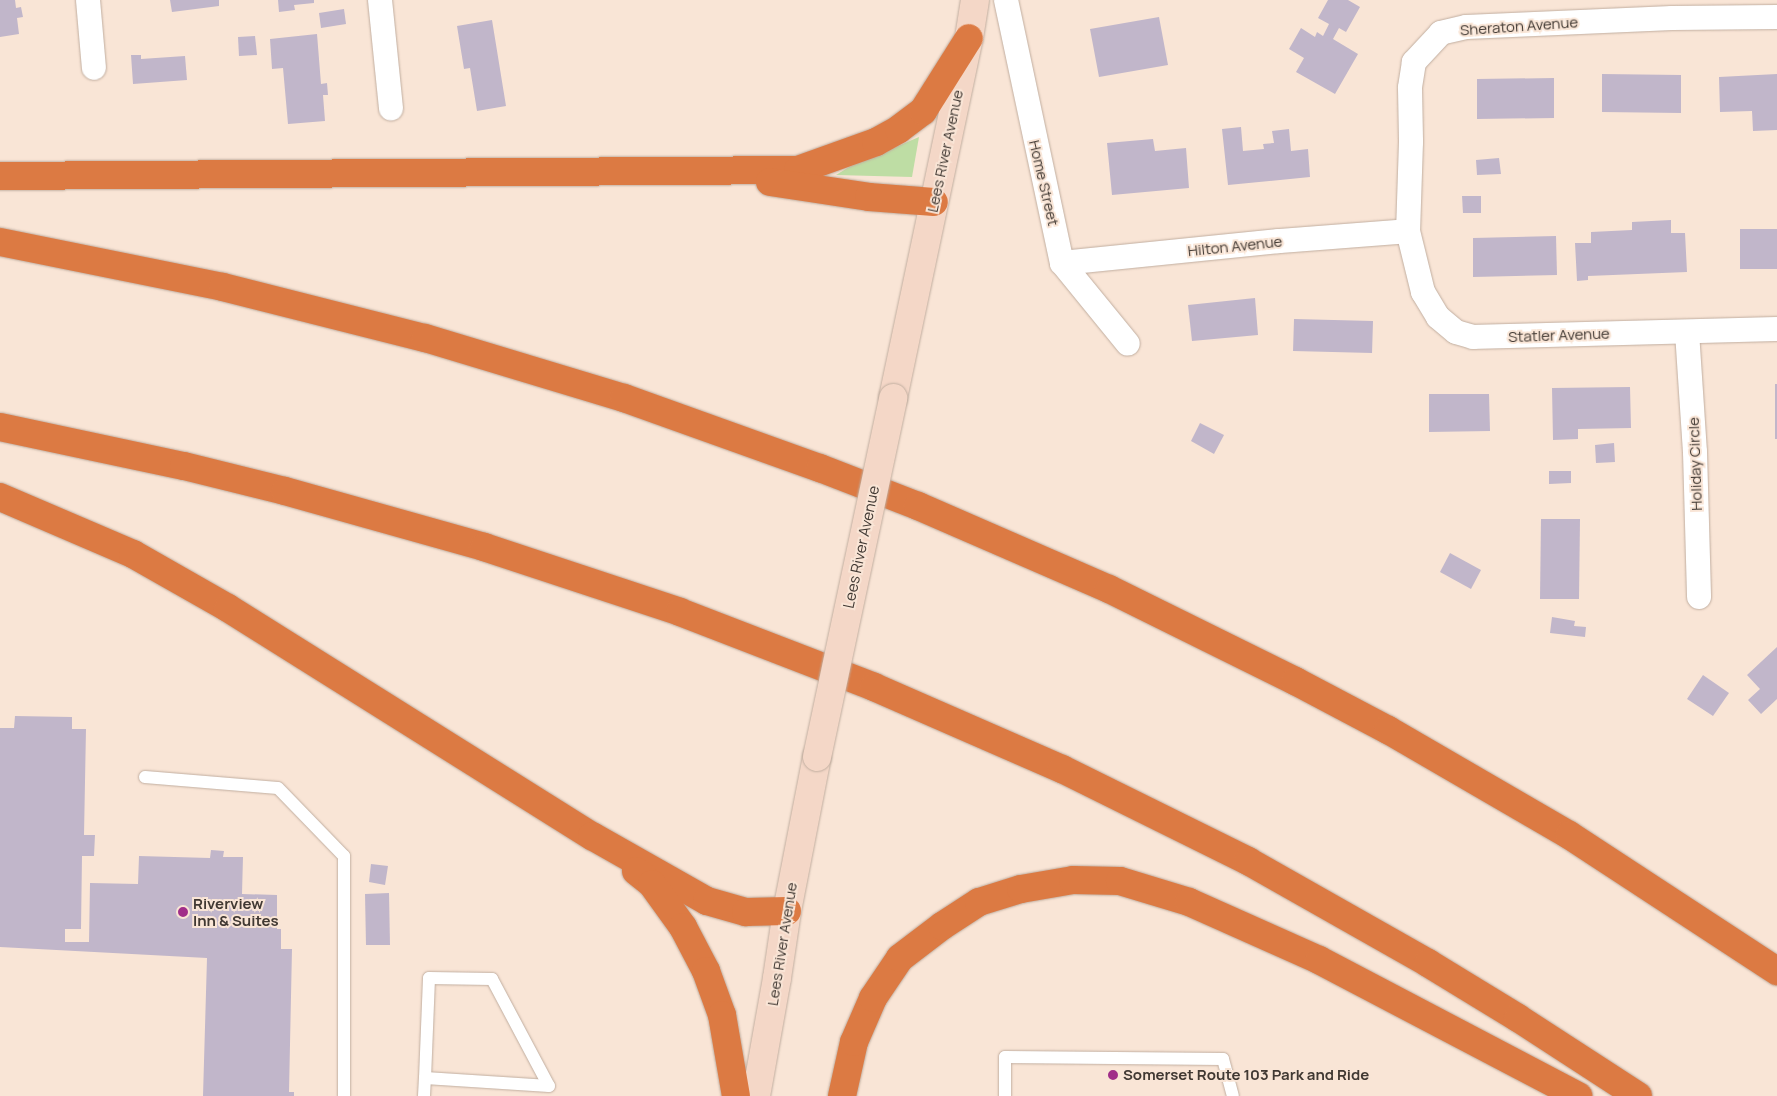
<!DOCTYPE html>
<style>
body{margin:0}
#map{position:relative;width:1777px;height:1096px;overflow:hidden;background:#f9e5d6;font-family:Manrope,sans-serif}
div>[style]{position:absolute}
.green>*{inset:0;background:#bedda4}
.building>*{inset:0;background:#c1b6ca}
.roads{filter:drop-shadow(0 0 1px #c1aea0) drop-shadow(0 0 1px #c1aea0)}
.lane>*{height:12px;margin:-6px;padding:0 6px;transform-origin:6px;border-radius:6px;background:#fff}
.street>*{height:24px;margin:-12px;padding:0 12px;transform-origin:12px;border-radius:12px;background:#fff}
.secondary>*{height:28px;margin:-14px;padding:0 14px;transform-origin:14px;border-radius:14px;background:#f4d7c7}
.highway>*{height:28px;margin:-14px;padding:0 14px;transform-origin:14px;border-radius:14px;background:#dc7a43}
.bridges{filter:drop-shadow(0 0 1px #c1aea0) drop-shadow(0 0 1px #c1aea0)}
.secondary-bridge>*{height:28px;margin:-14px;padding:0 14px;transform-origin:14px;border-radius:14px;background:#f4d7c7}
.dots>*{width:14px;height:14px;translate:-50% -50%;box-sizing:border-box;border:2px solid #f9e5d6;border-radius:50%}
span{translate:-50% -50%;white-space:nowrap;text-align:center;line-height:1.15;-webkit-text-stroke:4px #f9e5d6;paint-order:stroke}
.street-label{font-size:15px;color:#413933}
.poi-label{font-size:15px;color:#413933;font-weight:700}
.left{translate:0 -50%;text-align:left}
</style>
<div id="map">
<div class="green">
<div style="clip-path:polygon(919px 137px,912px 177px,836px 175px,849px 167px)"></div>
</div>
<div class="building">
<div style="clip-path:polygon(0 0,15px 0,16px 8px,21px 7px,23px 17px,17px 18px,19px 34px,0 37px)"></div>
<div style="clip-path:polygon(170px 0,219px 0,219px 6px,172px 12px)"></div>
<div style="clip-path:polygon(278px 0,314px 0,314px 3px,294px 5px,295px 10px,279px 12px)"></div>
<div style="clip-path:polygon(1328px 0,1348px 0,1360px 7px,1346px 32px,1339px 28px,1333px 39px,1358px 54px,1335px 94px,1296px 72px,1304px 58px,1289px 49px,1301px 28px,1315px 37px,1317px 32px,1323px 36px,1329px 24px,1318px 18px)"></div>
<div style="clip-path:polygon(344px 9px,346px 24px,321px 28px,319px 13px)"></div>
<div style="clip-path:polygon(1159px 17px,1168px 65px,1099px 77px,1090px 29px)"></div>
<div style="clip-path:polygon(492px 20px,506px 106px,477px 111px,470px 68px,464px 69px,457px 26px)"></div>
<div style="clip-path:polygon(317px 34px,321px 84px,327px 83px,328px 95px,323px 95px,325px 121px,288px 124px,283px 68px,272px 69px,270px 39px)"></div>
<div style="clip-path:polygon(255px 36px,257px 55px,239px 56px,238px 37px)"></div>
<div style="clip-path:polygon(131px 55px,141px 55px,141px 59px,185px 56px,187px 80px,133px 84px)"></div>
<div style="clip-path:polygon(1602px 74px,1681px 75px,1681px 113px,1602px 112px)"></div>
<div style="clip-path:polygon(1777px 74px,1777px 130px,1753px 131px,1752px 111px,1720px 112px,1719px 77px)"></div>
<div style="clip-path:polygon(1554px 78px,1554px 118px,1477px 119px,1477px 79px)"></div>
<div style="clip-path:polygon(1241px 127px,1243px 151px,1264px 149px,1263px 144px,1274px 143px,1272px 131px,1289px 129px,1291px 151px,1308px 149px,1310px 177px,1228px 185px,1222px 129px)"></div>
<div style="clip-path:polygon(1153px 139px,1155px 151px,1186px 148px,1189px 188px,1112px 195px,1107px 143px)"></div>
<div style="clip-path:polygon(1499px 158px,1501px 174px,1477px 175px,1476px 160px)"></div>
<div style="clip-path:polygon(1462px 196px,1481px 196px,1481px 213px,1463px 213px)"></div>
<div style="clip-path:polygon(1671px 220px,1671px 233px,1685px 233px,1687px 272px,1588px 276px,1588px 280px,1577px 281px,1575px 243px,1591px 243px,1591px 232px,1632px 230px,1632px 222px)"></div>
<div style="clip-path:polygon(1740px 229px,1777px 229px,1777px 269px,1740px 269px)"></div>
<div style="clip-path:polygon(1556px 236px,1557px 275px,1473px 277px,1473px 238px)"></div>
<div style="clip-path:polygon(1255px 298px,1258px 335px,1192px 341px,1188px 305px)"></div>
<div style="clip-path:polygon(1294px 319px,1373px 321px,1372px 353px,1293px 351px)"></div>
<div style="clip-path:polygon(1775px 384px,1777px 384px,1777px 439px,1775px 439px)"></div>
<div style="clip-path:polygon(1630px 387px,1631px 428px,1578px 429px,1578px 439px,1553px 440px,1552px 388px)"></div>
<div style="clip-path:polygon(1429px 394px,1489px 394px,1490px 431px,1429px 432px)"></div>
<div style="clip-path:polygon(1200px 423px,1224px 435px,1214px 454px,1191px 441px)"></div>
<div style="clip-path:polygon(1614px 443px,1615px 462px,1596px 463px,1595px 445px)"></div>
<div style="clip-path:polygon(1549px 471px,1571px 471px,1571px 483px,1549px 484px)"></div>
<div style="clip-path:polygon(1541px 519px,1580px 519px,1579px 599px,1540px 599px)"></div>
<div style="clip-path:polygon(1450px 553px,1481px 570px,1471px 589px,1440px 572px)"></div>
<div style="clip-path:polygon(1552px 617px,1575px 621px,1574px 626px,1586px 627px,1585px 637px,1550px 633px)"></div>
<div style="clip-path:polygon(1777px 647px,1777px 699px,1761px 714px,1748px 700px,1760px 689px,1747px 675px)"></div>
<div style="clip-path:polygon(1703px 675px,1729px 693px,1713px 716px,1687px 699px)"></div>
<div style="clip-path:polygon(15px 716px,72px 717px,72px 729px,86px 729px,84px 835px,95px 835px,94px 856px,82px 856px,81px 929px,65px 929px,65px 942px,89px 942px,90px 883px,138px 884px,139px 856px,210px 858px,211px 850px,224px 851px,223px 857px,243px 857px,242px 894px,277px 895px,277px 929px,281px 929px,281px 949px,292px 949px,289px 1092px,294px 1092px,294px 1096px,203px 1096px,207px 958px,0 947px,0 728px,14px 728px)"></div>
<div style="clip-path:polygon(371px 864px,388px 866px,385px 885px,369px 882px)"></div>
<div style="clip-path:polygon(389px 893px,390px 945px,366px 945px,365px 894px)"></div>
</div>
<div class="roads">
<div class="lane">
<div style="left:145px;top:777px;width:133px;rotate:4.7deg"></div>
<div style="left:278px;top:788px;width:95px;rotate:45.9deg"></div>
<div style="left:344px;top:856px;width:240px;rotate:90deg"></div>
<div style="left:424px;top:1096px;width:18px;rotate:-87deg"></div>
<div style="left:425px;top:1078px;width:100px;rotate:-87.7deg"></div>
<div style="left:429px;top:978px;width:63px;rotate:0.9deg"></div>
<div style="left:492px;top:979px;width:121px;rotate:62deg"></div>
<div style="left:549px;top:1086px;width:124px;rotate:-176.3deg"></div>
<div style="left:1005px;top:1096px;width:39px;rotate:-90deg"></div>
<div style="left:1005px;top:1057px;width:218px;rotate:0.5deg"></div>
<div style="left:1223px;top:1059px;width:38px;rotate:75deg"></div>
</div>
<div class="street">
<div style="left:88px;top:0;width:68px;rotate:85deg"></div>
<div style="left:380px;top:0;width:109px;rotate:84.2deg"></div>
<div style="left:1006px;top:0;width:269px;rotate:78deg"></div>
<div style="left:1062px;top:263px;width:104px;rotate:50.8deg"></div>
<div style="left:1777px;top:17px;width:105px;rotate:179.5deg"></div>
<div style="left:1672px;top:18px;width:206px;rotate:177.5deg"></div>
<div style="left:1466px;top:27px;width:26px;rotate:167deg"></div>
<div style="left:1441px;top:33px;width:40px;rotate:133deg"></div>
<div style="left:1414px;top:62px;width:26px;rotate:99deg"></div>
<div style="left:1410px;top:88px;width:54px;rotate:88.9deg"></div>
<div style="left:1411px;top:142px;width:89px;rotate:91.9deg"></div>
<div style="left:1408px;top:231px;width:63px;rotate:76.2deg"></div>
<div style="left:1423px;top:292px;width:29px;rotate:59deg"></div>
<div style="left:1438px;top:317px;width:23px;rotate:40deg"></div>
<div style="left:1456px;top:332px;width:18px;rotate:16deg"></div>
<div style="left:1473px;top:337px;width:304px;rotate:-1.5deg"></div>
<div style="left:1062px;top:263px;width:218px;rotate:-5.8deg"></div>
<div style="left:1279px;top:241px;width:129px;rotate:-4.4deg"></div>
<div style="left:1687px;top:332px;width:120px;rotate:86.2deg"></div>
<div style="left:1695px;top:452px;width:145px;rotate:88.4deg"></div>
</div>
<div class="secondary">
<div style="left:893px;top:398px;width:368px;rotate:-78.1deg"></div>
<div style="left:969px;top:38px;width:38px;rotate:-81deg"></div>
<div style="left:756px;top:1096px;width:120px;rotate:-79.9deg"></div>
<div style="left:777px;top:978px;width:68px;rotate:-81.5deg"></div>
<div style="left:787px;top:911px;width:157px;rotate:-79deg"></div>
</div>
<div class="highway">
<div style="left:0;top:176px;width:798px;rotate:-0.43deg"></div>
<div style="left:798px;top:170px;width:83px;rotate:-19.7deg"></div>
<div style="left:876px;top:142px;width:26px;rotate:-29deg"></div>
<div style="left:899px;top:129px;width:30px;rotate:-37deg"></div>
<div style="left:923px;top:111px;width:86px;rotate:-57.8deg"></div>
<div style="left:770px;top:182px;width:100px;rotate:8.6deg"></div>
<div style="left:869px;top:197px;width:65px;rotate:4.4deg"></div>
<div style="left:0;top:242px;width:227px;rotate:11.4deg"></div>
<div style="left:223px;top:287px;width:208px;rotate:14.2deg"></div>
<div style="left:425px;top:338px;width:208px;rotate:16.8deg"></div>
<div style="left:624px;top:398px;width:208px;rotate:19.7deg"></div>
<div style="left:820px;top:468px;width:105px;rotate:21.2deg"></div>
<div style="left:918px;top:506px;width:208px;rotate:23.5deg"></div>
<div style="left:1109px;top:589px;width:208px;rotate:26.3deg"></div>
<div style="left:1295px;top:681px;width:105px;rotate:27.8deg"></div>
<div style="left:1388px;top:730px;width:209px;rotate:30.1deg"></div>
<div style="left:1569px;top:835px;width:249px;rotate:33.2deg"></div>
<div style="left:0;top:427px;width:188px;rotate:12deg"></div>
<div style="left:184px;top:466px;width:104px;rotate:13.9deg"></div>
<div style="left:285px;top:491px;width:207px;rotate:15.7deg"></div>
<div style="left:484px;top:547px;width:206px;rotate:18.3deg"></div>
<div style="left:680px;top:612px;width:208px;rotate:21.1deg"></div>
<div style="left:874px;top:687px;width:205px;rotate:23.6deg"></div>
<div style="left:1062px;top:769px;width:208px;rotate:26.3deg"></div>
<div style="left:1248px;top:861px;width:207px;rotate:29.5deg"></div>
<div style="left:1428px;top:963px;width:105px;rotate:31.4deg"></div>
<div style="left:1518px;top:1018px;width:143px;rotate:33deg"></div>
<div style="left:0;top:497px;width:145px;rotate:23.2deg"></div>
<div style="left:133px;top:554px;width:109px;rotate:29.6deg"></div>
<div style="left:228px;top:608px;width:430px;rotate:32.1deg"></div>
<div style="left:592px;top:836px;width:132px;rotate:29.5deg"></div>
<div style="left:707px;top:901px;width:41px;rotate:15.8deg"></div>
<div style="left:746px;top:912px;width:41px;rotate:-1.4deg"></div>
<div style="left:636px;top:871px;width:21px;rotate:39deg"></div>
<div style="left:652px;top:884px;width:53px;rotate:54.2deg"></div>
<div style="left:683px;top:927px;width:50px;rotate:62.4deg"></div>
<div style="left:706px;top:971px;width:47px;rotate:70deg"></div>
<div style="left:722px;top:1015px;width:82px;rotate:80.2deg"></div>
<div style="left:842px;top:1096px;width:55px;rotate:-77.5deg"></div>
<div style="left:854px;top:1042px;width:48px;rotate:-66.6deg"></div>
<div style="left:873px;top:998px;width:48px;rotate:-56deg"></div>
<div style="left:900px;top:958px;width:53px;rotate:-37.3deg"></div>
<div style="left:942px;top:926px;width:44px;rotate:-33deg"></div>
<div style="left:979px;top:902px;width:44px;rotate:-17.2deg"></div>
<div style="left:1021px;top:889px;width:53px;rotate:-9.8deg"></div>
<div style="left:1073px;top:880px;width:47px;rotate:1.2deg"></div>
<div style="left:1120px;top:881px;width:72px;rotate:16.9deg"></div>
<div style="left:1189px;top:902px;width:142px;rotate:24deg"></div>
<div style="left:1319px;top:960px;width:293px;rotate:27.7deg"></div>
</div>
</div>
<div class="bridges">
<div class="secondary-bridge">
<div style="left:817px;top:757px;width:367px;rotate:-78deg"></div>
</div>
</div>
<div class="dots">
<div style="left:183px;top:912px;background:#a12e89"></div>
<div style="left:1113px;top:1075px;background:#a12e89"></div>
</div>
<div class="street-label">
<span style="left:1519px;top:26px;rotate:-4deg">Sheraton Avenue</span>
<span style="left:945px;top:151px;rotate:-78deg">Lees River Avenue</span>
<span style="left:1044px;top:183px;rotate:77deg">Home Street</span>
<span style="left:1235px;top:246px;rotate:-6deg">Hilton Avenue</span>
<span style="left:1559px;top:335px;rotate:-2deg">Statler Avenue</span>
<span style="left:1695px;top:464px;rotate:-92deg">Holiday Circle</span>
<span style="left:861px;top:547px;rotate:-78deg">Lees River Avenue</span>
<span style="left:782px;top:944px;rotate:-81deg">Lees River Avenue</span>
</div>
<div class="poi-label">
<span class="left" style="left:193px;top:912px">Riverview<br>Inn &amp; Suites</span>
<span class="left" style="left:1123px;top:1075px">Somerset Route 103 Park and Ride</span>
</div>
</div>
